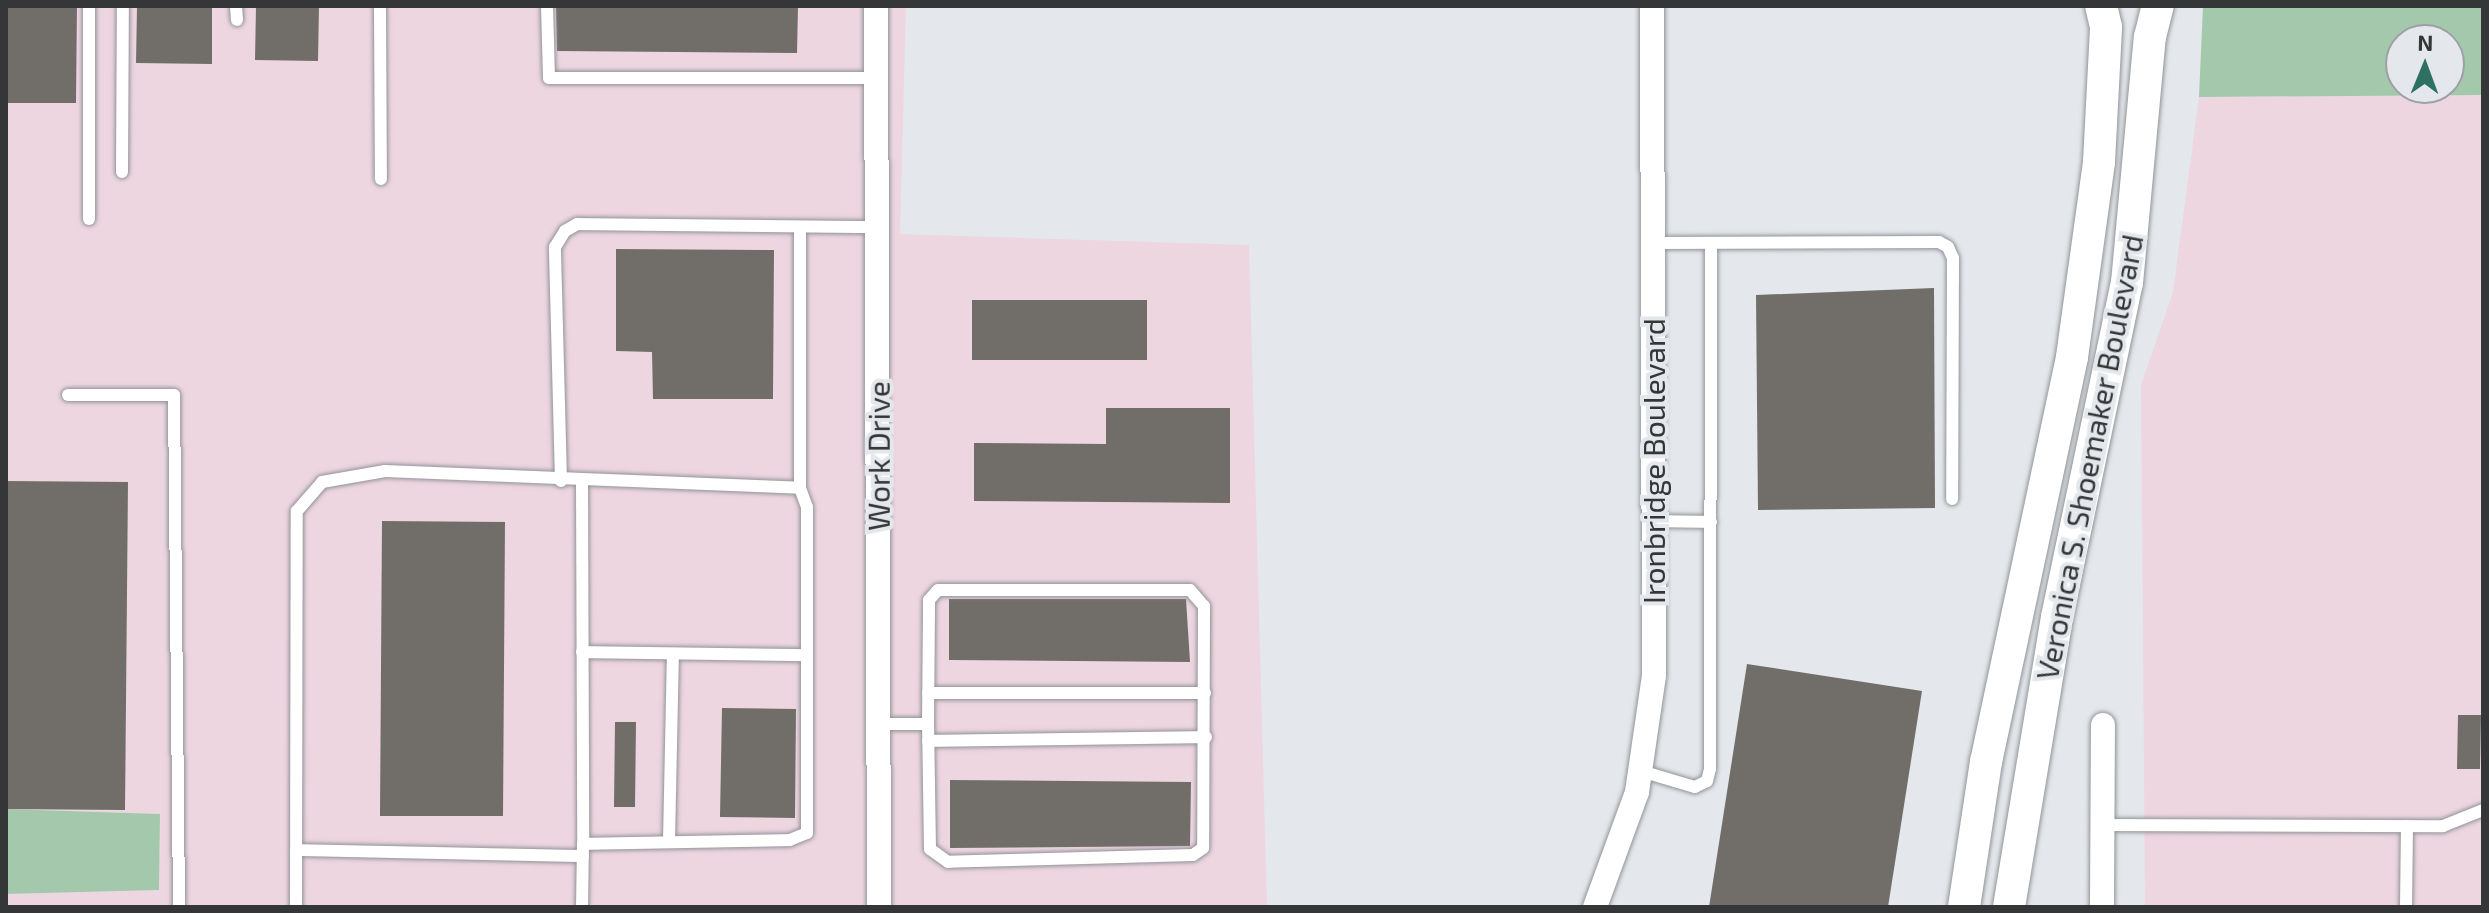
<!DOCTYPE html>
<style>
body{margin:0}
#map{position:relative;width:2489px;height:913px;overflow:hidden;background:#e4e8ec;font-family:"Exo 2",sans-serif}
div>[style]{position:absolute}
.industrial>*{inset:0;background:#eed6e1}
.green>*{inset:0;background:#a4c8ac}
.building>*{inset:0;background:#716e6a}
.roads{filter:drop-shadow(0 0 2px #919498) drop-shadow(0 0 2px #919498)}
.lane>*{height:12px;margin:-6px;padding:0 6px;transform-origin:6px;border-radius:6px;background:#fff}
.street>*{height:24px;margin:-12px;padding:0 12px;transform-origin:12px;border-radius:12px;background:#fff}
.secondary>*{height:32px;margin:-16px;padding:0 16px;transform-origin:16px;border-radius:16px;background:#fff}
span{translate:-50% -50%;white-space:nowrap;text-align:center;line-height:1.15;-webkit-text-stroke:8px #e4e8ec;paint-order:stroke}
.street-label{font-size:30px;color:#353638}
.frame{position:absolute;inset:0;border:8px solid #353638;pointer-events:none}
.north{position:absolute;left:2385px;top:24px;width:80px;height:80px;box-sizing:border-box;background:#e4e8ec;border:2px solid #9ea1a4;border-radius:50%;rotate:1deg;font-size:22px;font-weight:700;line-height:32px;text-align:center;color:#353638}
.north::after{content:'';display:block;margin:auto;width:28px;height:36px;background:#2e7162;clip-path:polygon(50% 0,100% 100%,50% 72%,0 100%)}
</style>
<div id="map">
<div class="industrial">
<div style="clip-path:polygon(6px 6px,906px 6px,900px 234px,1249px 245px,1267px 907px,6px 907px,6px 894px,159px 890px,160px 814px,6px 809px)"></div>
<div style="clip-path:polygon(2483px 95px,2483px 907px,2145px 907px,2141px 385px,2173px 292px,2199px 97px)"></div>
</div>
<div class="green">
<div style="clip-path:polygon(evenodd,2203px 6px,2483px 6px,2483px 95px,2199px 97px,2203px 6px,2401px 40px,2449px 40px,2449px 88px,2401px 88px,2401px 40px)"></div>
<div style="clip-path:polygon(6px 809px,160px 814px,159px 890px,6px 894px)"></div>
</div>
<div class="building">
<div style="clip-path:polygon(6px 6px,77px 6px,76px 103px,6px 103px)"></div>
<div style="clip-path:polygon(137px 6px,212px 6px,212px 64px,136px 63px)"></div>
<div style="clip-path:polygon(256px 6px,319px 6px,318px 61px,255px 60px)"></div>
<div style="clip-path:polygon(556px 6px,798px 6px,797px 53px,557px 51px)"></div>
<div style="clip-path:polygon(616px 249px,774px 250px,773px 399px,653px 399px,652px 352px,616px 351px)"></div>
<div style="clip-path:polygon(1934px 288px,1935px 508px,1758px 510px,1756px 295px)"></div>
<div style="clip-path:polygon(972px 300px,1147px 300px,1147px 360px,972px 360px)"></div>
<div style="clip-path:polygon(1106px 408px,1230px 408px,1230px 503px,974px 501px,974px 443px,1106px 444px)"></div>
<div style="clip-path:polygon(6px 481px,128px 482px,125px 810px,6px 809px)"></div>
<div style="clip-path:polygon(382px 521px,505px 522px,503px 816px,380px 816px)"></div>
<div style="clip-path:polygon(949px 599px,1186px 599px,1190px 662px,949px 660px)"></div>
<div style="clip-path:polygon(1747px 664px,1922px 691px,1888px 907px,1709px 907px)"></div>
<div style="clip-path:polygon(722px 708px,796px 709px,795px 818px,720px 817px)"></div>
<div style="clip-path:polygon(2458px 715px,2481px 715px,2480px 769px,2457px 769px)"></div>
<div style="clip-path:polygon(615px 722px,636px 722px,635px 807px,614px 807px)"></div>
<div style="clip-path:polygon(950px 780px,1191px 782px,1190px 846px,950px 848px)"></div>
</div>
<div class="roads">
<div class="lane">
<div style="left:89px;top:6px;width:213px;rotate:90deg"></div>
<div style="left:236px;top:6px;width:14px;rotate:86deg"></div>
<div style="left:380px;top:6px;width:173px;rotate:89.7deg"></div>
<div style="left:547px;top:6px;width:72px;rotate:88.4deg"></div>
<div style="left:549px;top:78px;width:326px"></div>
<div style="left:122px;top:172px;width:166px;rotate:-89.7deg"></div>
<div style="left:800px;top:229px;width:259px;rotate:90deg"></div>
<div style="left:1653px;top:243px;width:286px;rotate:-0.2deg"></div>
<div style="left:1939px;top:242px;width:10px;rotate:29deg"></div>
<div style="left:1948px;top:247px;width:12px;rotate:66deg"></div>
<div style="left:1953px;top:258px;width:241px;rotate:90.2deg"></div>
<div style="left:68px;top:395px;width:106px"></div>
<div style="left:174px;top:395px;width:512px;rotate:89.44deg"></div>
<div style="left:561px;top:481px;width:234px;rotate:-91.5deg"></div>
<div style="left:555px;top:247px;width:19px;rotate:-58deg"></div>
<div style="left:565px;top:231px;width:14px;rotate:-30deg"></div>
<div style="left:577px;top:224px;width:299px;rotate:0.6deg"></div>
<div style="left:582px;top:481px;width:363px;rotate:89.8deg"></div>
<div style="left:1653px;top:521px;width:58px;rotate:1deg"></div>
<div style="left:582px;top:652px;width:222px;rotate:0.8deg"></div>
<div style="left:928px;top:693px;width:277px"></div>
<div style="left:879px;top:724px;width:49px"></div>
<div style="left:928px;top:724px;width:124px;rotate:-89.5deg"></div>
<div style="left:929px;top:600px;width:13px;rotate:-48deg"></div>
<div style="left:938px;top:590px;width:252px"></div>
<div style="left:1190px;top:590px;width:21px;rotate:49deg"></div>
<div style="left:1204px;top:606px;width:242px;rotate:90.2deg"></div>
<div style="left:1203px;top:848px;width:12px;rotate:145deg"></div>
<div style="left:1193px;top:855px;width:245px;rotate:178.4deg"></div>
<div style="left:948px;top:862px;width:22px;rotate:-144deg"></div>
<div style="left:930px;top:849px;width:125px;rotate:-90.9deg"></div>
<div style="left:928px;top:741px;width:278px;rotate:-0.8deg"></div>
<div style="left:1641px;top:771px;width:56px;rotate:16.5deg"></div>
<div style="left:1695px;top:787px;width:13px;rotate:-27deg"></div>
<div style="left:1707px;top:781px;width:12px;rotate:-76deg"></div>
<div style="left:1710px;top:769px;width:526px;rotate:-89.89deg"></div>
<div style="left:2102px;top:825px;width:341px;rotate:0.2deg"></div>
<div style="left:2443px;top:826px;width:43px;rotate:-21.8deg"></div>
<div style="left:669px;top:841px;width:187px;rotate:-88.8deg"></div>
<div style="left:296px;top:850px;width:287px;rotate:1.2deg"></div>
<div style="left:296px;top:907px;width:396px;rotate:-89.9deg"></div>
<div style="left:297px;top:511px;width:38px;rotate:-49deg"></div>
<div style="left:322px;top:482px;width:64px;rotate:-9.9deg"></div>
<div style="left:385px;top:471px;width:415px;rotate:2.3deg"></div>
<div style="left:800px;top:488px;width:20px;rotate:70deg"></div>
<div style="left:807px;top:507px;width:326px;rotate:90deg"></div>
<div style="left:807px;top:833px;width:18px;rotate:158deg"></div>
<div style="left:790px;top:840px;width:207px;rotate:178.9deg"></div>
<div style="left:583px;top:844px;width:63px;rotate:90.9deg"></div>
<div style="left:2406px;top:907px;width:81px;rotate:-89.3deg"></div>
</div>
<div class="street">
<div style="left:876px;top:6px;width:901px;rotate:89.81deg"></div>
<div style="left:1595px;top:907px;width:122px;rotate:-69.9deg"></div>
<div style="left:1637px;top:792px;width:118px;rotate:-81.7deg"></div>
<div style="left:1654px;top:675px;width:669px;rotate:-90.17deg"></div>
<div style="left:2102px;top:907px;width:182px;rotate:-89.7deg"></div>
</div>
<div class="secondary">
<div style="left:1964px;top:907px;width:147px;rotate:-81.4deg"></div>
<div style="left:1986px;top:762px;width:414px;rotate:-78deg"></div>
<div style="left:2072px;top:357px;width:197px;rotate:-82.1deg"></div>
<div style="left:2099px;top:162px;width:135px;rotate:-87deg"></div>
<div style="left:2106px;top:27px;width:22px;rotate:-103deg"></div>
<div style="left:2009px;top:907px;width:294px;rotate:-80.6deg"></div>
<div style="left:2057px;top:617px;width:341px;rotate:-78.2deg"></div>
<div style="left:2127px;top:283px;width:247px;rotate:-84.7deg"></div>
<div style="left:2150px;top:37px;width:32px;rotate:-76deg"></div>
</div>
</div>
<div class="street-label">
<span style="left:878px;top:456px;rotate:-90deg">Work Drive</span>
<span style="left:2089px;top:457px;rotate:-79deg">Veronica S. Shoemaker Boulevard</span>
<span style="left:1653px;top:461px;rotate:-90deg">Ironbridge Boulevard</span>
</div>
<div class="frame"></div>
<div class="north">N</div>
</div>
